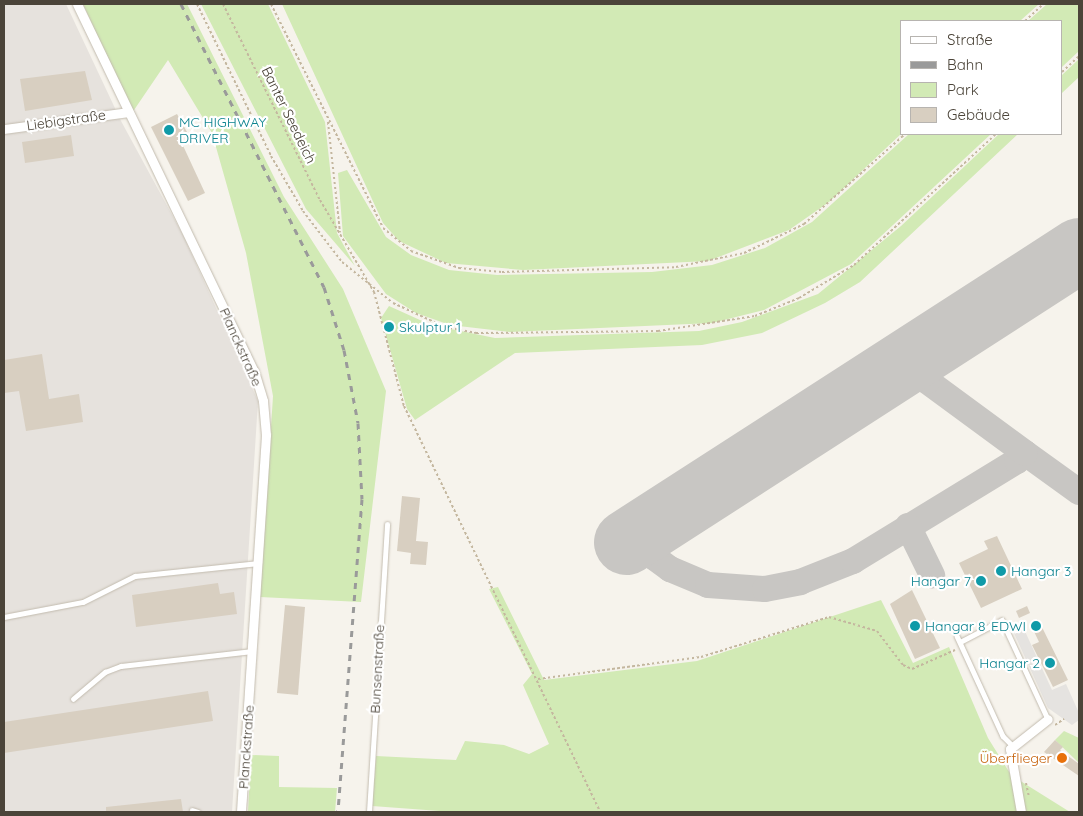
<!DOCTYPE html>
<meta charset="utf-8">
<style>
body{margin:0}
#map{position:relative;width:1083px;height:816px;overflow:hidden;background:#f6f3ec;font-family:Quicksand,sans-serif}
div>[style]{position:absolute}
.industrial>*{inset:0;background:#e6e2dd}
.green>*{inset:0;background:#d2eab5}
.parking>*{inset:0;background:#e5e3e0}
.taxiway>*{height:26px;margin:-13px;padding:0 13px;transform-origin:13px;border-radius:13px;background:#c8c6c3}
.runway>*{height:65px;margin:-32.5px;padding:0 32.5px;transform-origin:32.5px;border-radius:32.5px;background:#c8c6c3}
.building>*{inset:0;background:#d8cfc1}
.path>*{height:2px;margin-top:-1px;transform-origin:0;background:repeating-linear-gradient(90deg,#c4b79f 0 2.5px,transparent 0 5px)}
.roads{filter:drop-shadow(0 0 1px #c2bbae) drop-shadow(0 0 1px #c2bbae)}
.service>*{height:4.5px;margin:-2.25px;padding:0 2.25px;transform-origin:2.25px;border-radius:2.25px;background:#fff}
.minor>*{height:9px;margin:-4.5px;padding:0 4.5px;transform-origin:4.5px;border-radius:4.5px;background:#fff}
.rail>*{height:3px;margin-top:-1.5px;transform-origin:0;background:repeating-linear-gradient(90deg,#9a9a9a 0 6px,transparent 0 12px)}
.dots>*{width:14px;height:14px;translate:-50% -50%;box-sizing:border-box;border:2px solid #fff;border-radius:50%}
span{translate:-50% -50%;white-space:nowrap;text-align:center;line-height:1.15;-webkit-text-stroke:4.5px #fff;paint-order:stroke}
.street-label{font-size:14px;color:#4b4439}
.culture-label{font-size:14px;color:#0d838f}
.left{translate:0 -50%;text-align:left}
.right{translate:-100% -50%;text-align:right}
.food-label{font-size:14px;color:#c56008}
.frame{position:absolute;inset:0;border:5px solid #4b4439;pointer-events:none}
.legend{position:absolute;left:900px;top:20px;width:162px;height:115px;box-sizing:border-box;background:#fff;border:1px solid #b7b4b0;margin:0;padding:6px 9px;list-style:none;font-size:15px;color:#4b4439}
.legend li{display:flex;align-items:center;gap:10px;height:25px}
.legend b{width:25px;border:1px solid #b7b4b0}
</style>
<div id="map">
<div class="industrial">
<div style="clip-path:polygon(4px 4px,66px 4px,121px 121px,183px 235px,258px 401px,232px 812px,4px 812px)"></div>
</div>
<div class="green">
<div style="clip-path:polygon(83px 4px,187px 4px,284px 197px,343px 289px,386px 391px,361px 602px,260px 597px,273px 396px,246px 253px,212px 133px,168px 60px,132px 113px)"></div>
<div style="clip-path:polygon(201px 4px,268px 4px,325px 122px,337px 233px,355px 266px,306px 209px)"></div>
<div style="clip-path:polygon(282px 4px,1039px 4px,1020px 21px,902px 21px,902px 133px,829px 202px,789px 230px,708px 261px,523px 270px,446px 263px,399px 241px,383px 223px)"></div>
<div style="clip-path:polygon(1047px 4px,1079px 4px,1079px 51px,1062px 67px,1062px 21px,1028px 21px)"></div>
<div style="clip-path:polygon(1079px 59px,1079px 77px,1062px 93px,1062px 75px)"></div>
<div style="clip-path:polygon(909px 134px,991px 134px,851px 264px,764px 310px,712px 323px,510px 332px,450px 325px,416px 313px,386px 294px,343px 236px,338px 173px,347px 170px,386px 237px,411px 255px,449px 270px,497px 275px,652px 272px,712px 265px,765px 248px,812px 222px)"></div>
<div style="clip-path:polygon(999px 134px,1018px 134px,860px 282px,825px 303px,762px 333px,702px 345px,515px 353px,415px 420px,407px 409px,381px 318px,389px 306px,431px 325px,495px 338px,699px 331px,742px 322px,818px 294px,901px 226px)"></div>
<div style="clip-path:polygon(498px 587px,544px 680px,697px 661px,881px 600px,913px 663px,949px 647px,988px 738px,1011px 775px,1070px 812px,453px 812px,372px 806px,376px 756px,456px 760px,465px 741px,504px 745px,529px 754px,549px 744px,523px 685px,532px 674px,489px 589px)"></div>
<div style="clip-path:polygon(1064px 731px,1079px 738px,1079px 763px,1055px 740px)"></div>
<div style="clip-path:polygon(251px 755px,279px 756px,279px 787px,337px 788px,335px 812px,248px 812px)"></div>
</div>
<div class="parking">
<div style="clip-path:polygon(1023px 627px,1052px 690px,1066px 684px,1079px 713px,1079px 720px,1072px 725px,1048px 708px,1013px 631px)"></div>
</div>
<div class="taxiway">
<div style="left:1025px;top:453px;width:67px;rotate:35.8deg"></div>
<div style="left:660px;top:521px;width:25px;rotate:117deg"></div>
<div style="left:649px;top:543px;width:16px;rotate:68deg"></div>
<div style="left:655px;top:558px;width:19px;rotate:36deg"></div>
<div style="left:670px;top:569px;width:41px;rotate:22.8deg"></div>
<div style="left:708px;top:585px;width:57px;rotate:4deg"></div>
<div style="left:765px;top:589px;width:36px;rotate:-11deg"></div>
<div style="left:800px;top:582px;width:57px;rotate:-21.6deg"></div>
<div style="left:853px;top:561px;width:192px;rotate:-31.4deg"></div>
<div style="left:1017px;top:461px;width:11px;rotate:-45deg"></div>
<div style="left:1025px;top:453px;width:122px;rotate:-143.7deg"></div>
<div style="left:927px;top:381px;width:22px;rotate:-106deg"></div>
<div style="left:921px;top:360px;width:14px;rotate:-56deg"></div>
<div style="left:908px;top:526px;width:55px;rotate:63.9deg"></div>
</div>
<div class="runway">
<div style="left:626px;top:542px;width:539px;rotate:-32.81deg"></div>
</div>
<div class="building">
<div style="clip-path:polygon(85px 71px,92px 100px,25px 111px,20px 79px)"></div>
<div style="clip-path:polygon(177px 114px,187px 132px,179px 137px,205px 193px,188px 201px,151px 127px)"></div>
<div style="clip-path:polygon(71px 135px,74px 156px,25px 163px,22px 142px)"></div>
<div style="clip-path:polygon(42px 354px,49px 399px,79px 394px,83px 422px,26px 431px,19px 391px,4px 393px,4px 360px)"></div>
<div style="clip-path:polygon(402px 496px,420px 498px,416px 541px,428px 542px,426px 565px,410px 564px,411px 553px,397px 551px)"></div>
<div style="clip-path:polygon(997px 536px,1022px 589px,981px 608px,959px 563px,988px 549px,984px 541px)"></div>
<div style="clip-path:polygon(218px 583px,220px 594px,234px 592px,237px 614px,136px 627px,132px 595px)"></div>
<div style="clip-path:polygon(912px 590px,940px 648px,915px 659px,890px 604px)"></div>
<div style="clip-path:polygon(285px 605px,305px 607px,298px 695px,277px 693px)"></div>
<div style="clip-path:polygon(1027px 606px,1030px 613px,1019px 618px,1016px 611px)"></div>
<div style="clip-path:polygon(1038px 619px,1068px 680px,1053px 687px,1032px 645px,1039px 642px,1030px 623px)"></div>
<div style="clip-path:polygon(208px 691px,213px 721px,4px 753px,4px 722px)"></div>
<div style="clip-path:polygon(1055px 740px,1063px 747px,1060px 750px,1079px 764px,1079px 776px,1044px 752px)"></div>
<div style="clip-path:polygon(181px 799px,183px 812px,106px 812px,106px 807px)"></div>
</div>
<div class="path">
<div style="left:197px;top:4px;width:169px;rotate:64deg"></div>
<div style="left:271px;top:156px;width:64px;rotate:59.8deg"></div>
<div style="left:303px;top:211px;width:64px;rotate:52.6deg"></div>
<div style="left:342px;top:262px;width:65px;rotate:38.8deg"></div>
<div style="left:393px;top:303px;width:57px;rotate:24.8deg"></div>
<div style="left:445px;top:327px;width:32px;rotate:11deg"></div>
<div style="left:476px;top:333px;width:182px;rotate:-0.6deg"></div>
<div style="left:658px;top:331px;width:98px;rotate:-8.8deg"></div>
<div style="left:755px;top:316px;width:48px;rotate:-22.2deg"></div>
<div style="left:799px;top:298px;width:64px;rotate:-31deg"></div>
<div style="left:854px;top:265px;width:193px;rotate:-42.7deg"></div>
<div style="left:223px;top:4px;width:219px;rotate:63.7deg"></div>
<div style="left:320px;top:200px;width:107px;rotate:59.6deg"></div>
<div style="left:374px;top:292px;width:118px;rotate:75.3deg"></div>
<div style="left:404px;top:406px;width:451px;rotate:64.2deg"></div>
<div style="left:271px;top:4px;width:250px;rotate:63.4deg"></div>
<div style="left:383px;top:228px;width:36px;rotate:39deg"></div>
<div style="left:411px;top:251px;width:51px;rotate:19.5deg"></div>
<div style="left:459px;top:268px;width:43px;rotate:5.3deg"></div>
<div style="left:502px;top:272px;width:174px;rotate:-1.6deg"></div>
<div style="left:676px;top:267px;width:69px;rotate:-11.6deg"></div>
<div style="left:744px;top:253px;width:67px;rotate:-25.8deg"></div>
<div style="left:804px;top:224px;width:135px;rotate:-41.7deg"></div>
<div style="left:1025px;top:21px;width:25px;rotate:-43deg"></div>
<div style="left:1062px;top:72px;width:23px;rotate:-43deg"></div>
<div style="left:328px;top:122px;width:111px;rotate:83.8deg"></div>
<div style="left:538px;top:679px;width:164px;rotate:-7.7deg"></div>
<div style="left:701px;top:657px;width:134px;rotate:-17.4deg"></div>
<div style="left:829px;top:617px;width:50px;rotate:16.3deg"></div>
<div style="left:877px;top:631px;width:43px;rotate:52.6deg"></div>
<div style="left:903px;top:665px;width:10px;rotate:24deg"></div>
<div style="left:912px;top:669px;width:47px;rotate:-23.8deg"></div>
<div style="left:1055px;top:725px;width:11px;rotate:-34deg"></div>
<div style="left:1026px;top:783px;width:14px;rotate:78deg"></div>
</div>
<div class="roads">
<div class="service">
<div style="left:4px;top:617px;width:80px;rotate:-10.8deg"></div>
<div style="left:83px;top:602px;width:58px;rotate:-26.6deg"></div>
<div style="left:135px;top:576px;width:124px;rotate:-6deg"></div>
<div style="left:957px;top:636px;width:110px;rotate:65.3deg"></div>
<div style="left:1003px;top:736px;width:13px;rotate:45deg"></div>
<div style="left:960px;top:642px;width:47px;rotate:-27.6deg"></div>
<div style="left:1002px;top:620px;width:109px;rotate:65.1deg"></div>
<div style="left:73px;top:699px;width:42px;rotate:-40.2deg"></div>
<div style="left:105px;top:672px;width:17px;rotate:-21deg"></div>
<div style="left:121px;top:666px;width:132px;rotate:-6.5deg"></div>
<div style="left:192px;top:810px;width:6px;rotate:18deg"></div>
<div style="left:369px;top:812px;width:288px;rotate:-86.4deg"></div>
</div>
<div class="minor">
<div style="left:77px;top:4px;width:407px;rotate:64.3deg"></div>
<div style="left:254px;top:371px;width:31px;rotate:73deg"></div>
<div style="left:263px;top:401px;width:34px;rotate:85deg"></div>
<div style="left:266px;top:435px;width:378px;rotate:93.8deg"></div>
<div style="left:4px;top:129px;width:125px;rotate:-7.8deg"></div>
<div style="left:1021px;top:812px;width:64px;rotate:-99.9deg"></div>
<div style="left:1010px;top:749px;width:48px;rotate:-38.3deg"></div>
</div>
</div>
<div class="rail">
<div style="left:181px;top:4px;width:317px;rotate:63.2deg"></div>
<div style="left:324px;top:287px;width:66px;rotate:72.4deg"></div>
<div style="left:344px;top:350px;width:74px;rotate:79.1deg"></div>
<div style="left:358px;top:423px;width:76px;rotate:87deg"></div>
<div style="left:362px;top:499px;width:314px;rotate:94.4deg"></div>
</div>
<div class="dots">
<div style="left:169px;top:130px;background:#0f9aa8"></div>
<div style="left:389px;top:327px;background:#0f9aa8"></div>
<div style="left:1001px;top:571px;background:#0f9aa8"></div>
<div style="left:981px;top:581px;background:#0f9aa8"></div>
<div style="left:915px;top:626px;background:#0f9aa8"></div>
<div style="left:1036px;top:626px;background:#0f9aa8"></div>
<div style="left:1050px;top:663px;background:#0f9aa8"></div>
<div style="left:1062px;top:758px;background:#e8710a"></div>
</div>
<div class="street-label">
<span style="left:289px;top:115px;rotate:64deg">Banter Seedeich</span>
<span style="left:66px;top:120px;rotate:-8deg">Liebigstraße</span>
<span style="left:241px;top:347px;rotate:66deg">Planckstraße</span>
<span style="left:377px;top:669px;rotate:-87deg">Bunsenstraße</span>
<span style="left:246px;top:747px;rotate:-86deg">Planckstraße</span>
</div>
<div class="culture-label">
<span class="left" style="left:179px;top:130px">MC HIGHWAY<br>DRIVER</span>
<span class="left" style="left:399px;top:327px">Skulptur 1</span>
<span class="left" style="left:1011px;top:571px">Hangar 3</span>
<span class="right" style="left:971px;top:581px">Hangar 7</span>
<span class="left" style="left:925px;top:626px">Hangar 8</span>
<span class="right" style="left:1026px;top:626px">EDWI</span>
<span class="right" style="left:1040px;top:663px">Hangar 2</span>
</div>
<div class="food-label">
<span class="right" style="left:1052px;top:758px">Überflieger</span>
</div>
<div class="frame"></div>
<ul class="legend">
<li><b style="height:6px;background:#fff"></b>Straße</li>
<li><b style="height:6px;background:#9a9a9a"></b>Bahn</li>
<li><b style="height:14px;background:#d2eab5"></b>Park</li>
<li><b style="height:14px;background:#d8cfc1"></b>Gebäude</li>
</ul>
</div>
